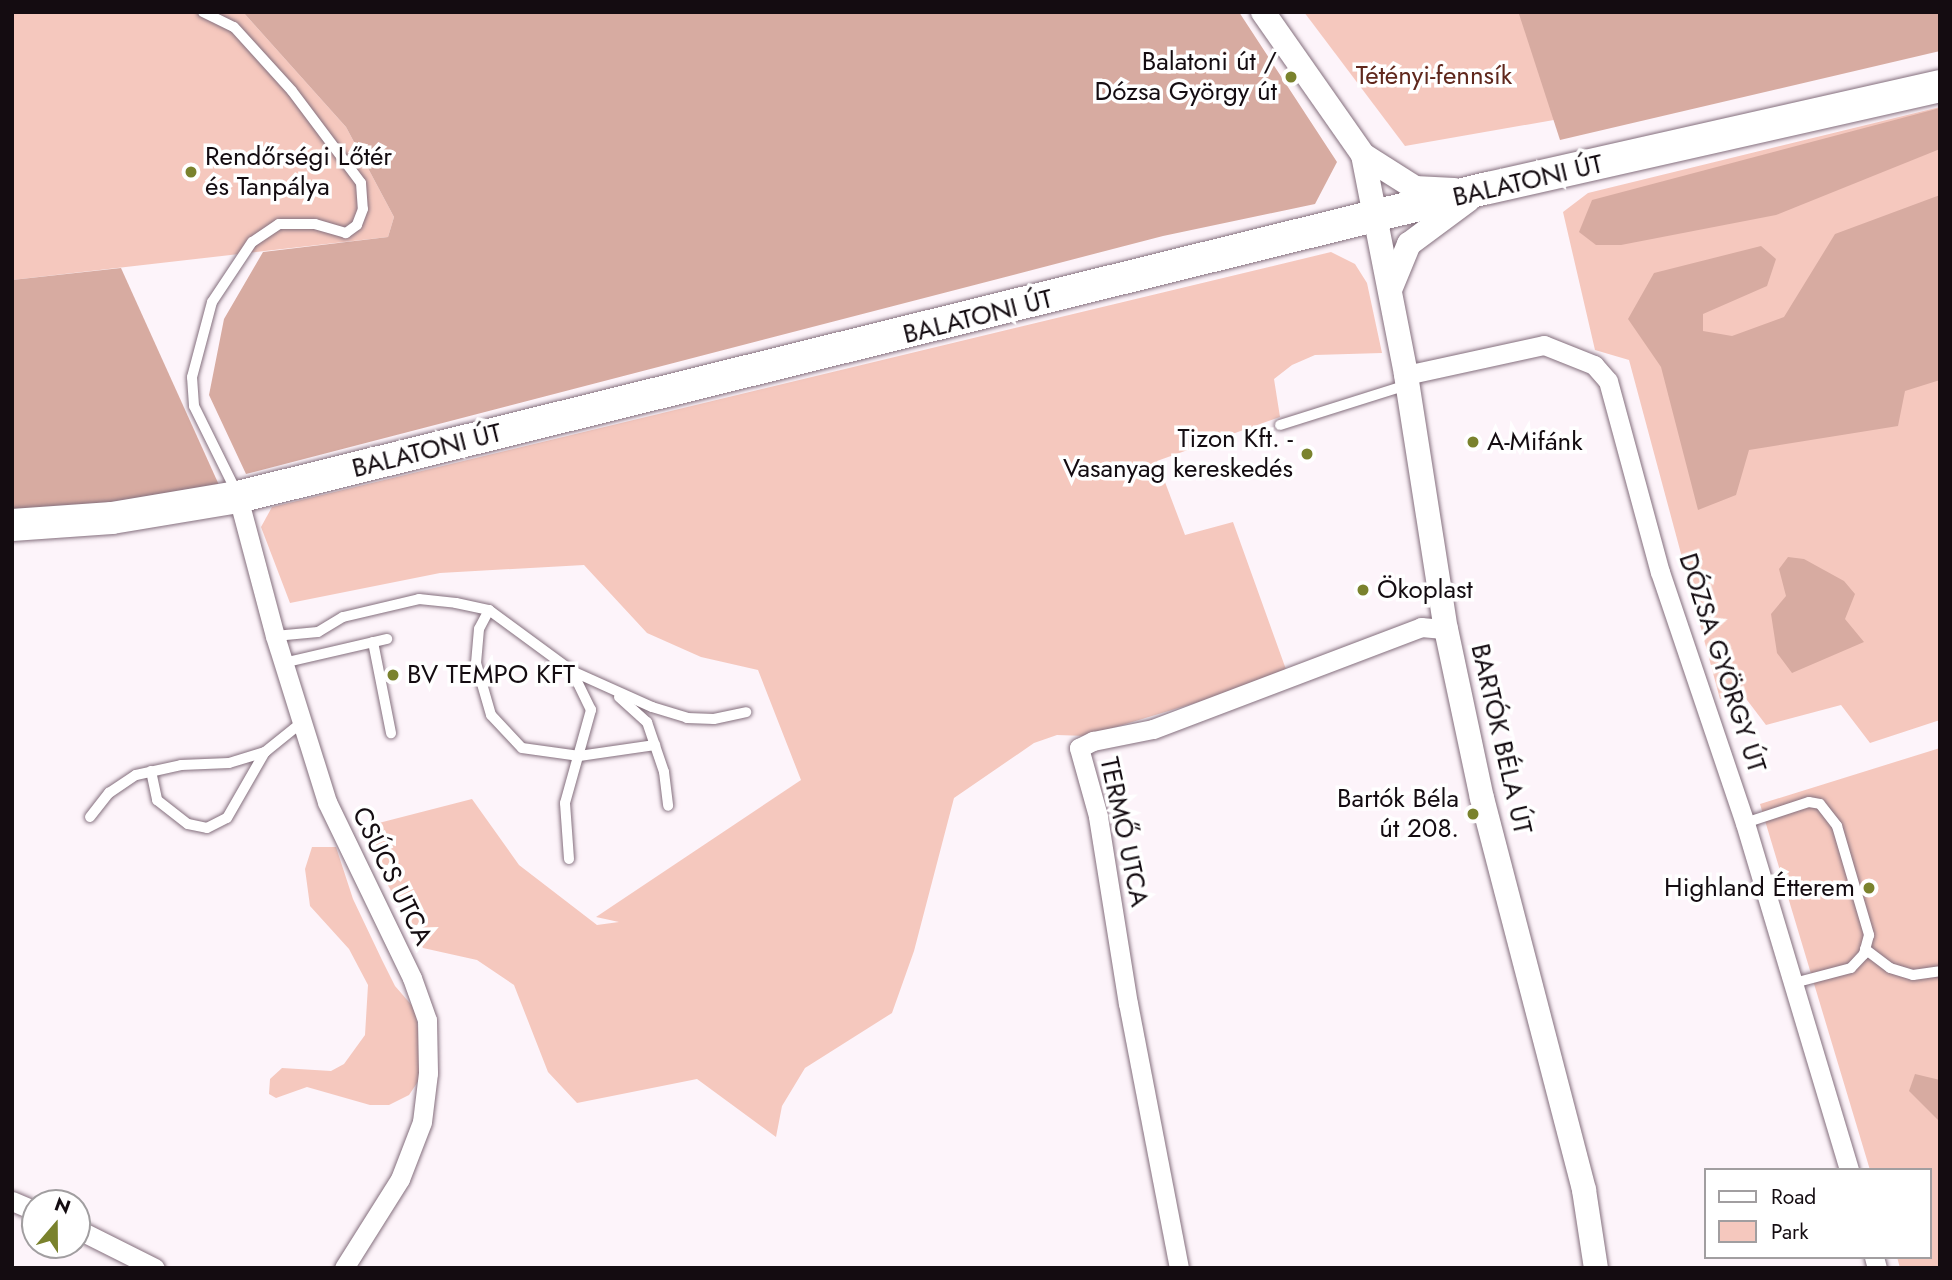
<!DOCTYPE html>
<meta charset="utf-8">
<style>
body{margin:0}
#map{position:relative;width:1952px;height:1280px;overflow:hidden;background:#fdf4fa;font-family:Jost,sans-serif}
div>[style]{position:absolute}
.green>*{inset:0;background:#f5c8be}
.forest>*{inset:0;background:#d7aba1}
.roads{filter:drop-shadow(0 0 2px #846f7d) drop-shadow(0 0 2px #846f7d)}
.service>*{height:10px;margin:-5px;padding:0 5px;transform-origin:5px;border-radius:5px;background:#fff}
.minor>*{height:19px;margin:-9.5px;padding:0 9.5px;transform-origin:9.5px;border-radius:9.5px;background:#fff}
.tertiary>*{height:24px;margin:-12px;padding:0 12px;transform-origin:12px;border-radius:12px;background:#fff}
.primary>*{height:32px;margin:-16px;padding:0 16px;transform-origin:16px;border-radius:16px;background:#fff}
.dots>*{width:19px;height:19px;translate:-50% -50%;box-sizing:border-box;border:4px solid #fff;border-radius:50%}
span{translate:-50% -50%;white-space:nowrap;text-align:center;line-height:1.15;-webkit-text-stroke:7px #fff;paint-order:stroke}
.poi-label{font-size:26px;color:#140c11}
.right{translate:-100% -50%;text-align:right}
.left{translate:0 -50%;text-align:left}
.park-label{font-size:26px;color:#60281d}
.street-label{font-size:26px;color:#140c11}
.frame{position:absolute;inset:0;border:14px solid #140c11;pointer-events:none}
.legend{position:absolute;left:1704px;top:1168px;width:228px;height:91px;box-sizing:border-box;background:#fff;border:2px solid #a19ea0;margin:0;padding:9px 12px;list-style:none;font-size:21px;color:#140c11}
.legend li{display:flex;align-items:center;gap:14px;height:35px}
.legend b{width:35px;border:2px solid #a19ea0}
.north{position:absolute;left:21px;top:1189px;width:70px;height:70px;box-sizing:border-box;background:#fff;border:2px solid #a19ea0;border-radius:50%;rotate:20deg;font-size:19px;font-weight:700;line-height:28px;text-align:center;color:#140c11}
.north::after{content:'';display:block;margin:auto;width:24px;height:32px;background:#7a822d;clip-path:polygon(50% 0,100% 100%,50% 72%,0 100%)}
</style>
<div id="map">
<div class="green">
<div style="clip-path:polygon(12px 12px,243px 12px,346px 127px,394px 217px,388px 237px,12px 280px)"></div>
<div style="clip-path:polygon(1304px 12px,1940px 12px,1770px 82px,1405px 146px)"></div>
<div style="clip-path:polygon(1940px 107px,1940px 720px,1870px 743px,1841px 705px,1766px 725px,1744px 696px,1720px 699px,1629px 360px,1595px 350px,1563px 212px,1588px 193px)"></div>
<div style="clip-path:polygon(1331px 252px,1355px 264px,1367px 283px,1382px 353px,1315px 355px,1292px 365px,1274px 379px,1280px 417px,1157px 461px,1185px 535px,1233px 522px,1288px 675px,1086px 736px,1057px 735px,1034px 743px,954px 798px,914px 951px,892px 1013px,805px 1068px,782px 1106px,776px 1137px,697px 1079px,577px 1103px,548px 1072px,514px 985px,477px 960px,423px 948px,385px 880px,371px 825px,472px 799px,519px 865px,597px 925px,619px 922px,596px 917px,801px 780px,758px 670px,701px 657px,647px 633px,584px 565px,440px 573px,290px 603px,261px 527px,272px 507px)"></div>
<div style="clip-path:polygon(1940px 748px,1940px 1268px,1900px 1268px,1897px 1257px,1929px 1257px,1929px 1170px,1870px 1170px,1760px 804px)"></div>
<div style="clip-path:polygon(312px 847px,336px 847px,353px 899px,382px 960px,395px 986px,415px 1009px,422px 1056px,419px 1080px,409px 1095px,389px 1105px,370px 1105px,307px 1087px,276px 1098px,269px 1094px,270px 1079px,282px 1068px,331px 1071px,344px 1064px,365px 1035px,368px 985px,349px 949px,310px 906px,305px 869px)"></div>
</div>
<div class="forest">
<div style="clip-path:polygon(243px 12px,1239px 12px,1337px 162px,1315px 204px,1163px 236px,246px 474px,209px 395px,224px 319px,263px 252px,388px 237px,394px 217px,346px 127px)"></div>
<div style="clip-path:polygon(1528px 12px,1940px 12px,1940px 51px,1560px 140px,1519px 14px)"></div>
<div style="clip-path:polygon(1940px 108px,1940px 149px,1776px 215px,1621px 245px,1596px 245px,1579px 232px,1592px 200px)"></div>
<div style="clip-path:polygon(1940px 195px,1940px 380px,1905px 391px,1898px 426px,1749px 450px,1736px 495px,1698px 510px,1661px 367px,1628px 319px,1654px 273px,1761px 246px,1776px 259px,1767px 286px,1703px 314px,1703px 331px,1732px 336px,1784px 317px,1835px 234px)"></div>
<div style="clip-path:polygon(121px 268px,219px 485px,50px 512px,12px 512px,12px 280px)"></div>
<div style="clip-path:polygon(1788px 557px,1804px 559px,1844px 581px,1855px 594px,1845px 619px,1864px 642px,1792px 673px,1777px 653px,1771px 614px,1786px 596px,1779px 569px)"></div>
<div style="clip-path:polygon(1915px 1074px,1940px 1080px,1940px 1122px,1909px 1091px)"></div>
</div>
<div class="roads">
<div class="service">
<div style="left:203px;top:12px;width:34px;rotate:26deg"></div>
<div style="left:234px;top:27px;width:86px;rotate:47.8deg"></div>
<div style="left:292px;top:91px;width:115px;rotate:53.1deg"></div>
<div style="left:361px;top:183px;width:26px;rotate:86deg"></div>
<div style="left:363px;top:209px;width:17px;rotate:111deg"></div>
<div style="left:357px;top:225px;width:14px;rotate:144deg"></div>
<div style="left:346px;top:233px;width:32px;rotate:-164deg"></div>
<div style="left:315px;top:224px;width:36px;rotate:180deg"></div>
<div style="left:279px;top:224px;width:32px;rotate:146deg"></div>
<div style="left:252px;top:242px;width:72px;rotate:123.7deg"></div>
<div style="left:212px;top:302px;width:78px;rotate:104.9deg"></div>
<div style="left:192px;top:377px;width:29px;rotate:86deg"></div>
<div style="left:194px;top:406px;width:97px;rotate:63.7deg"></div>
<div style="left:1280px;top:425px;width:133px;rotate:-17.5deg"></div>
<div style="left:489px;top:610px;width:21px;rotate:118deg"></div>
<div style="left:479px;top:629px;width:34px;rotate:95deg"></div>
<div style="left:476px;top:663px;width:54px;rotate:73.9deg"></div>
<div style="left:491px;top:715px;width:45px;rotate:46.8deg"></div>
<div style="left:522px;top:748px;width:58px;rotate:8deg"></div>
<div style="left:579px;top:756px;width:77px;rotate:-8.2deg"></div>
<div style="left:275px;top:636px;width:43px;rotate:-5.3deg"></div>
<div style="left:318px;top:632px;width:29px;rotate:-31deg"></div>
<div style="left:343px;top:617px;width:78px;rotate:-13.3deg"></div>
<div style="left:419px;top:599px;width:37px;rotate:6deg"></div>
<div style="left:456px;top:603px;width:34px;rotate:12deg"></div>
<div style="left:489px;top:610px;width:103px;rotate:36.3deg"></div>
<div style="left:572px;top:671px;width:88px;rotate:24.2deg"></div>
<div style="left:652px;top:707px;width:37px;rotate:17deg"></div>
<div style="left:687px;top:718px;width:27px;rotate:2deg"></div>
<div style="left:714px;top:719px;width:33px;rotate:-12deg"></div>
<div style="left:373px;top:642px;width:93px;rotate:78.8deg"></div>
<div style="left:283px;top:663px;width:107px;rotate:-13deg"></div>
<div style="left:619px;top:697px;width:38px;rotate:42deg"></div>
<div style="left:647px;top:722px;width:53px;rotate:71.2deg"></div>
<div style="left:664px;top:772px;width:34px;rotate:83deg"></div>
<div style="left:151px;top:771px;width:30px;rotate:78deg"></div>
<div style="left:157px;top:800px;width:39px;rotate:38deg"></div>
<div style="left:188px;top:824px;width:19px;rotate:12deg"></div>
<div style="left:207px;top:828px;width:22px;rotate:-27deg"></div>
<div style="left:227px;top:818px;width:76px;rotate:-60.1deg"></div>
<div style="left:90px;top:817px;width:31px;rotate:-52deg"></div>
<div style="left:109px;top:793px;width:32px;rotate:-34deg"></div>
<div style="left:136px;top:775px;width:46px;rotate:-12.5deg"></div>
<div style="left:181px;top:765px;width:48px;rotate:-2.4deg"></div>
<div style="left:229px;top:763px;width:38px;rotate:-17deg"></div>
<div style="left:265px;top:752px;width:46px;rotate:-38.9deg"></div>
<div style="left:1745px;top:823px;width:67px;rotate:-18.2deg"></div>
<div style="left:1809px;top:802px;width:11px;rotate:10deg"></div>
<div style="left:1820px;top:804px;width:28px;rotate:52deg"></div>
<div style="left:1837px;top:826px;width:114px;rotate:73.6deg"></div>
<div style="left:1869px;top:935px;width:20px;rotate:105deg"></div>
<div style="left:1864px;top:954px;width:19px;rotate:133deg"></div>
<div style="left:1851px;top:968px;width:59px;rotate:165.3deg"></div>
<div style="left:569px;top:859px;width:56px;rotate:-94.1deg"></div>
<div style="left:565px;top:803px;width:97px;rotate:-74.4deg"></div>
<div style="left:591px;top:710px;width:43px;rotate:-116deg"></div>
<div style="left:1865px;top:949px;width:31px;rotate:37deg"></div>
<div style="left:1890px;top:968px;width:24px;rotate:17deg"></div>
<div style="left:1913px;top:975px;width:27px;rotate:-8deg"></div>
</div>
<div class="minor">
<div style="left:1406px;top:375px;width:141px;rotate:-12.3deg"></div>
<div style="left:1544px;top:345px;width:54px;rotate:21.8deg"></div>
<div style="left:1594px;top:365px;width:21px;rotate:49deg"></div>
<div style="left:1608px;top:381px;width:198px;rotate:74.8deg"></div>
<div style="left:1660px;top:572px;width:265px;rotate:71.3deg"></div>
<div style="left:1745px;top:823px;width:362px;rotate:73.3deg"></div>
<div style="left:238px;top:497px;width:144px;rotate:75.1deg"></div>
<div style="left:275px;top:636px;width:174px;rotate:72.6deg"></div>
<div style="left:327px;top:802px;width:195px;rotate:64.2deg"></div>
<div style="left:412px;top:978px;width:45px;rotate:70.3deg"></div>
<div style="left:427px;top:1020px;width:53px;rotate:88.9deg"></div>
<div style="left:428px;top:1073px;width:49px;rotate:97deg"></div>
<div style="left:422px;top:1122px;width:61px;rotate:111.1deg"></div>
<div style="left:400px;top:1179px;width:105px;rotate:122.2deg"></div>
<div style="left:12px;top:1201px;width:25px;rotate:23deg"></div>
<div style="left:77px;top:1229px;width:87px;rotate:26.6deg"></div>
<div style="left:1874px;top:1257px;width:11px;rotate:75deg"></div>
<div style="left:1179px;top:1268px;width:269px;rotate:-100.9deg"></div>
<div style="left:1128px;top:1004px;width:190px;rotate:-99.1deg"></div>
<div style="left:1098px;top:816px;width:71px;rotate:-105.6deg"></div>
<div style="left:1079px;top:748px;width:16px;rotate:-27deg"></div>
<div style="left:1093px;top:741px;width:61px;rotate:-11.3deg"></div>
<div style="left:1153px;top:729px;width:287px;rotate:-20.8deg"></div>
<div style="left:1421px;top:627px;width:25px;rotate:5deg"></div>
</div>
<div class="tertiary">
<div style="left:1263px;top:12px;width:174px;rotate:55deg"></div>
<div style="left:1363px;top:155px;width:224px;rotate:78.9deg"></div>
<div style="left:1406px;top:375px;width:257px;rotate:81.1deg"></div>
<div style="left:1446px;top:629px;width:173px;rotate:78deg"></div>
<div style="left:1482px;top:798px;width:405px;rotate:75.4deg"></div>
<div style="left:1584px;top:1190px;width:79px;rotate:81.3deg"></div>
<div style="left:1363px;top:155px;width:62px;rotate:32.4deg"></div>
<div style="left:1415px;top:188px;width:39px;rotate:3deg"></div>
<div style="left:1390px;top:290px;width:50px;rotate:-67.6deg"></div>
<div style="left:1409px;top:244px;width:74px;rotate:-36.7deg"></div>
</div>
<div class="primary">
<div style="left:12px;top:525px;width:100px;rotate:-4deg"></div>
<div style="left:112px;top:518px;width:128px;rotate:-9.5deg"></div>
<div style="left:238px;top:497px;width:1288px;rotate:-13.89deg"></div>
<div style="left:1488px;top:188px;width:463px;rotate:-12.7deg"></div>
</div>
</div>
<div class="dots">
<div style="left:1291px;top:77px;background:#7a822d"></div>
<div style="left:191px;top:172px;background:#7a822d"></div>
<div style="left:1473px;top:442px;background:#7a822d"></div>
<div style="left:1307px;top:454px;background:#7a822d"></div>
<div style="left:1363px;top:590px;background:#7a822d"></div>
<div style="left:393px;top:675px;background:#7a822d"></div>
<div style="left:1473px;top:814px;background:#7a822d"></div>
<div style="left:1869px;top:888px;background:#7a822d"></div>
</div>
<div class="poi-label">
<span class="right" style="left:1277px;top:77px">Balatoni út /<br>Dózsa György út</span>
<span class="left" style="left:205px;top:172px">Rendőrségi Lőtér<br>és Tanpálya</span>
<span class="right" style="left:1293px;top:454px">Tizon Kft. -<br>Vasanyag kereskedés</span>
<span class="left" style="left:1487px;top:442px">A-Mifánk</span>
<span class="left" style="left:1377px;top:590px">Ökoplast</span>
<span class="left" style="left:407px;top:675px">BV TEMPO KFT</span>
<span class="right" style="left:1459px;top:814px">Bartók Béla<br>út 208.</span>
<span class="right" style="left:1855px;top:888px">Highland Étterem</span>
</div>
<div class="park-label">
<span style="left:1434px;top:76px">Tétényi-fennsík</span>
</div>
<div class="street-label">
<span style="left:1528px;top:181px;rotate:-13deg">BALATONI ÚT</span>
<span style="left:978px;top:317px;rotate:-14deg">BALATONI ÚT</span>
<span style="left:427px;top:451px;rotate:-14deg">BALATONI ÚT</span>
<span style="left:1722px;top:663px;rotate:72deg">DÓZSA GYÖRGY ÚT</span>
<span style="left:1501px;top:739px;rotate:77deg">BARTÓK BÉLA ÚT</span>
<span style="left:1124px;top:832px;rotate:78deg">TERMŐ UTCA</span>
<span style="left:392px;top:876px;rotate:64deg">CSÚCS UTCA</span>
</div>
<div class="frame"></div>
<ul class="legend">
<li><b style="height:9px;background:#fff"></b>Road</li>
<li><b style="height:19px;background:#f5c8be"></b>Park</li>
</ul>
<div class="north">N</div>
</div>
